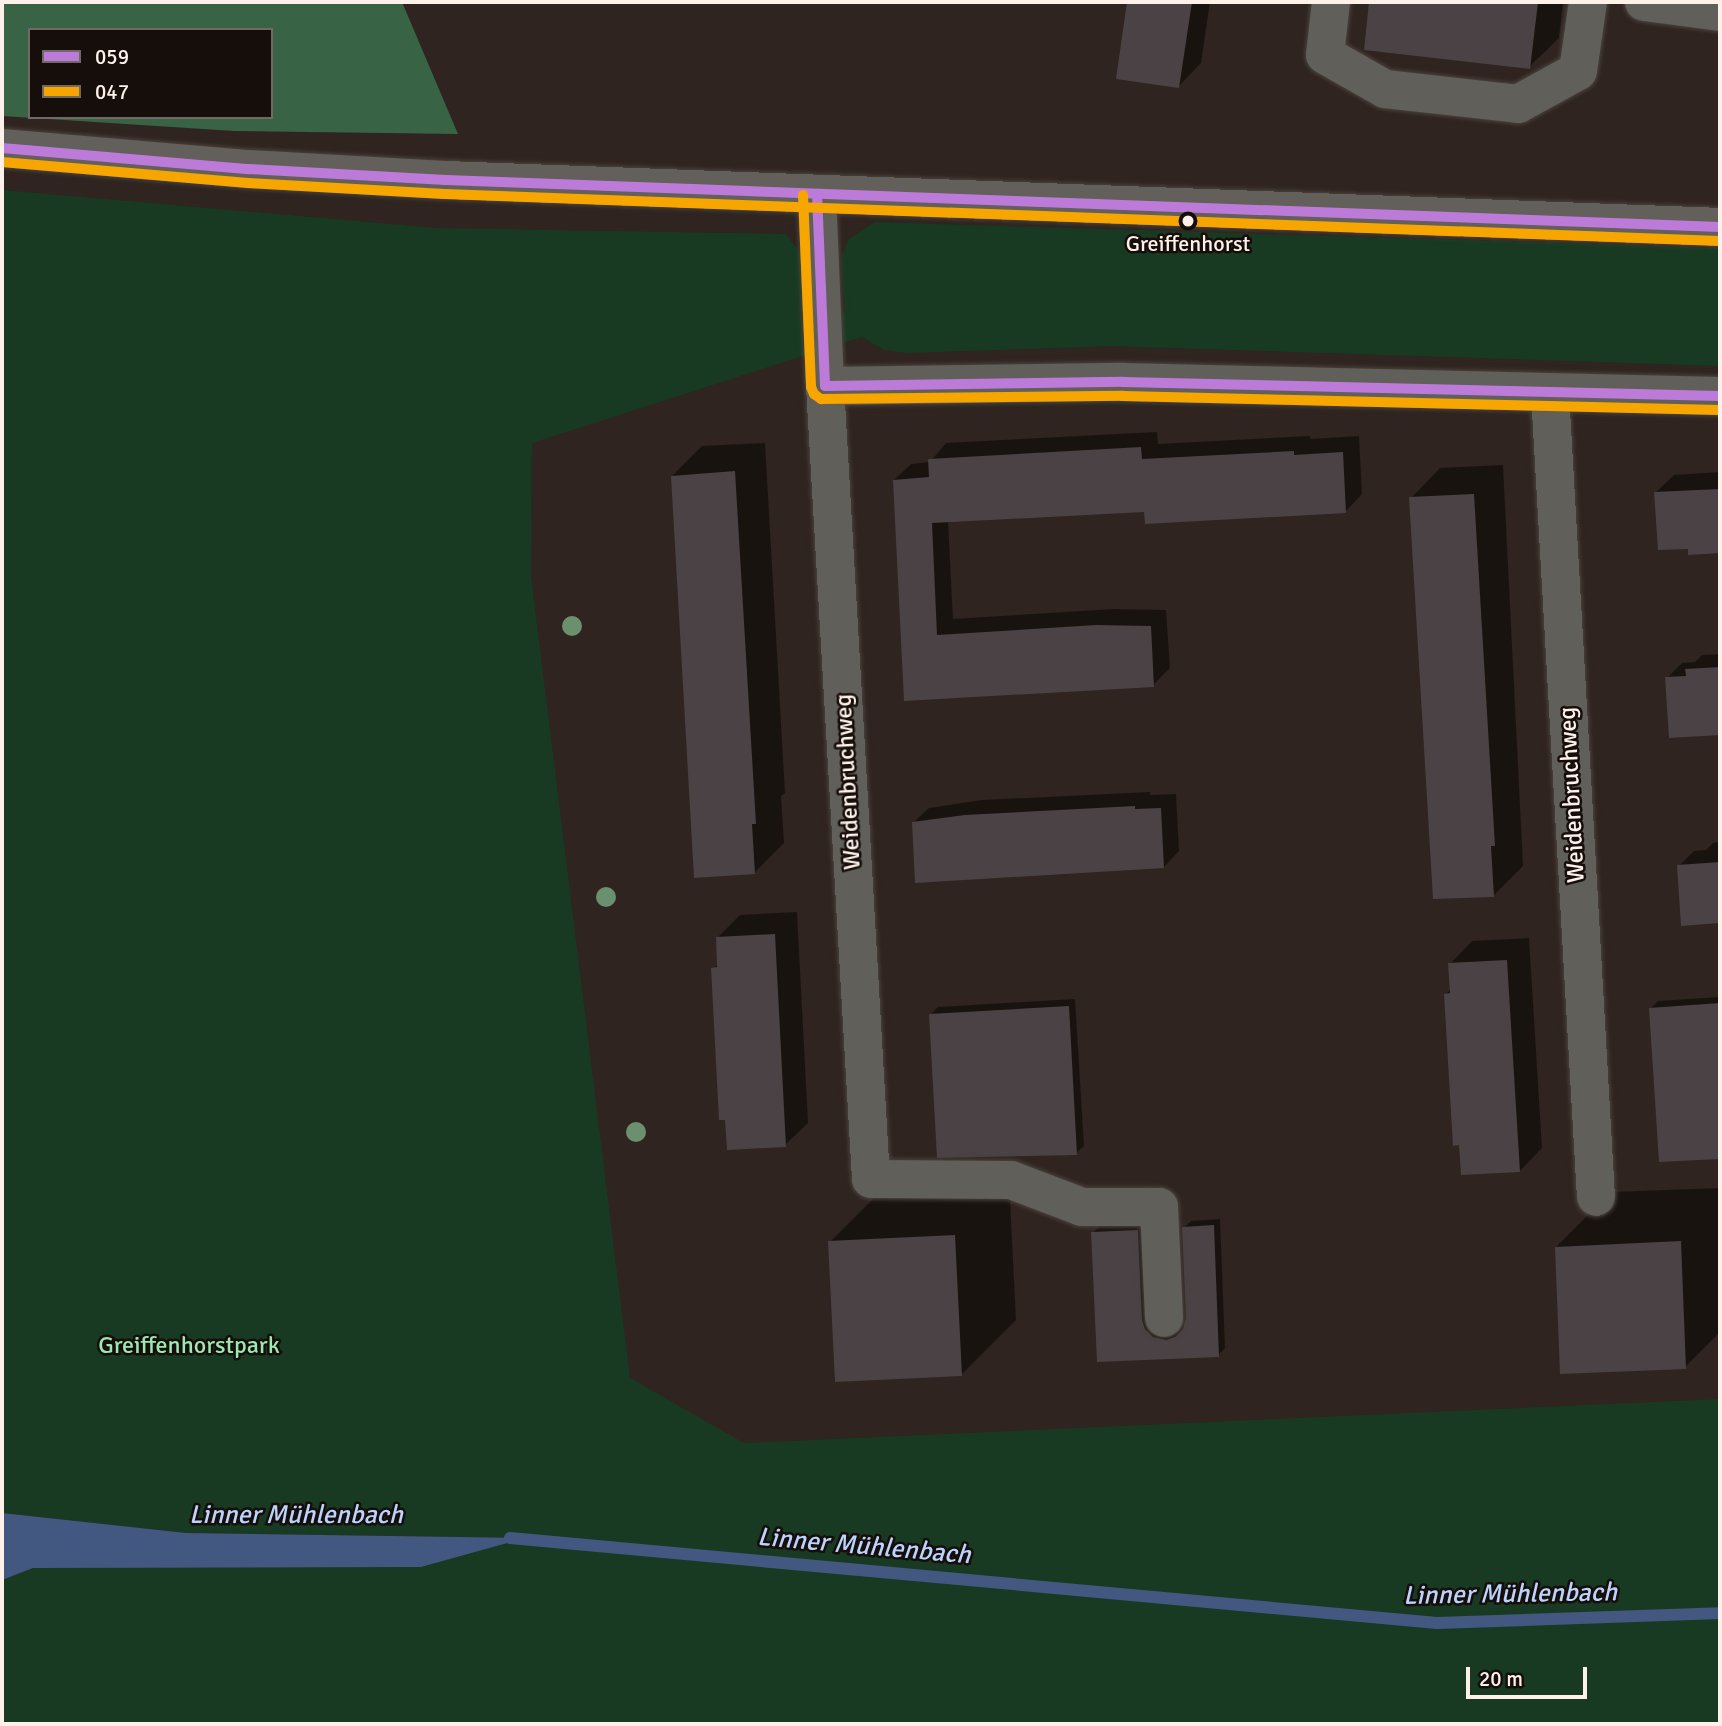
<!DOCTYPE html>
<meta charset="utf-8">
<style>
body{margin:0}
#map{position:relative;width:1722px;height:1726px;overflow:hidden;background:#2f241f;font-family:Signika,sans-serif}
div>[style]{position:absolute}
.green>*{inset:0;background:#183a22}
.forest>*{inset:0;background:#396345}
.water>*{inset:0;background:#435880}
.shadow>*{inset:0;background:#0007}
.stream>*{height:12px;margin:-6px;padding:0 6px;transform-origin:6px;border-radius:6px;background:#435880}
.building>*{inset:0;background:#4a4244}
.roads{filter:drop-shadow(0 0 2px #4a423d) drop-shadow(0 0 2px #4a423d)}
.minor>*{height:38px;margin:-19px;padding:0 19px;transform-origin:19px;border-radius:19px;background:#615f5a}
.major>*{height:38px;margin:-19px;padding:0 19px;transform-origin:19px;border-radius:19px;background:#635f5a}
.bus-1>*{height:10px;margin:-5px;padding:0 5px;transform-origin:5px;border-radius:5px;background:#bd7bd9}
.bus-2>*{height:10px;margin:-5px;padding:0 5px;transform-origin:5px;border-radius:5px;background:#f7a600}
.trees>*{width:20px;height:20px;margin:-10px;border-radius:50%;background:#6a906f}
.dots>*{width:19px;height:19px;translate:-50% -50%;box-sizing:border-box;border:4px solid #160e0a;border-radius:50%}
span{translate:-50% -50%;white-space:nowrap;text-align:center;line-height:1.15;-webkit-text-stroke:5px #160e0a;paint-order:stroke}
.bus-label{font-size:22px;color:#fef1ea}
.street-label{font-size:24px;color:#fef1ea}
.park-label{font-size:24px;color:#9be8b1}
.water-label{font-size:26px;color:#bbd4fe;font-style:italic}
.frame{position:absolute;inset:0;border:4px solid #fef1ea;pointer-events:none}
.legend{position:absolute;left:28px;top:28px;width:245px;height:91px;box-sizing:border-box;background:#160e0a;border:2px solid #736964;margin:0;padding:9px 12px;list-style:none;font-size:21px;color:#fef1ea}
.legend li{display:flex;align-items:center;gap:14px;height:35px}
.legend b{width:35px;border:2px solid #736964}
.scale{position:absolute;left:1466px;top:1667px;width:121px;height:32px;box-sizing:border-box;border:4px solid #fef1ea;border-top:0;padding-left:9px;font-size:21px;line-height:24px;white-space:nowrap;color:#fef1ea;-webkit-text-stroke:5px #160e0a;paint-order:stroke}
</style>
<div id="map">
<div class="green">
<div style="clip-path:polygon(2px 190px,437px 228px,786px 234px,845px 314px,841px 258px,848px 240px,875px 222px,1720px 248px,1720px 366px,1112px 346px,908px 353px,884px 350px,862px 337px,532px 443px,531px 576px,630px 1378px,744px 1443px,1720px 1399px,1720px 1724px,2px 1724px,2px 1580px,33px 1568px,421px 1567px,522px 1538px,186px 1533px,2px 1513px)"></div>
</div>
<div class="forest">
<div style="clip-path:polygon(evenodd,2px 2px,402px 2px,458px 134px,234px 131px,2px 116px,2px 2px,30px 30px,271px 30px,271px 117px,30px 117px,30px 30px)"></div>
</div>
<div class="water">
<div style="clip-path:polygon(2px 1513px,186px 1533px,525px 1538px,421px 1567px,33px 1568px,2px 1580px)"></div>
</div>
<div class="shadow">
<div style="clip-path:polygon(1129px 2px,1210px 2px,1201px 63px,1179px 86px,1118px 78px)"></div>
<div style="clip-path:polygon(1371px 2px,1563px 2px,1559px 38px,1529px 67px,1366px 49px)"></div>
<div style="clip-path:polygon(1157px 432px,1158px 444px,1310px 436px,1310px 439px,1359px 436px,1362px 494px,1346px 511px,1145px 510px,948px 521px,953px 619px,1114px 609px,1166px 610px,1170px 668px,1153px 685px,906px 699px,894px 480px,911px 464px,930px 462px,946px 443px)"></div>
<div style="clip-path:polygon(765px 443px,785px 793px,781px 796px,784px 843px,754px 873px,672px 476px,702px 446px)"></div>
<div style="clip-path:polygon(1503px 465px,1523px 866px,1494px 895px,1411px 498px,1440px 468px)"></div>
<div style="clip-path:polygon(1720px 472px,1720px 551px,1690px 553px,1690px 547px,1656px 492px,1674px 475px)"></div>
<div style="clip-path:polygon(1720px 654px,1720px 733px,1671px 736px,1667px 678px,1682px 663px,1695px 662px,1702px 655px)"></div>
<div style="clip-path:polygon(1150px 792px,1150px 795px,1176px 794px,1179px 851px,1164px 867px,913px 823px,929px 808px,982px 800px)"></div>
<div style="clip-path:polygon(1720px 842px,1720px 921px,1682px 924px,1679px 866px,1694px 851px,1706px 850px,1713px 843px)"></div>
<div style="clip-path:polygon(797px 912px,808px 1123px,785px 1145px,713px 969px,719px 963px,717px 938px,740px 915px)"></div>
<div style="clip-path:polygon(1529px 938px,1542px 1148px,1520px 1171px,1446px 994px,1451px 989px,1450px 964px,1472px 941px)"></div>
<div style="clip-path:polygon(1720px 997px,1720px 1157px,1660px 1161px,1651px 1008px,1658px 1001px)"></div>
<div style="clip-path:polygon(1075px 999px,1084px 1146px,1076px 1153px,931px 1014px,938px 1007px)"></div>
<div style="clip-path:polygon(1009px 1181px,1016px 1320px,961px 1375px,830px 1242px,885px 1187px)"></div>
<div style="clip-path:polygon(1720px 1188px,1720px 1332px,1685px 1367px,1556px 1247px,1611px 1192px)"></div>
<div style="clip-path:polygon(1220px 1219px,1225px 1348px,1218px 1355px,1098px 1360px,1093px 1233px,1100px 1226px,1145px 1224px,1174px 1333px,1184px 1330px,1188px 1318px,1184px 1228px,1191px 1221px)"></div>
</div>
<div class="stream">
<div style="left:510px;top:1538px;width:931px;rotate:5.24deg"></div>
<div style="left:1437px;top:1623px;width:283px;rotate:-2deg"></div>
</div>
<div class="building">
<div style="clip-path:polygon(1127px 2px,1192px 2px,1179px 88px,1116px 79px)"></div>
<div style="clip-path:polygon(1369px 2px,1538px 2px,1530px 69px,1364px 50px)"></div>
<div style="clip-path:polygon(1141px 447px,1142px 459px,1294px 451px,1294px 455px,1343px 452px,1346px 513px,1145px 524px,1144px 512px,932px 523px,937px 635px,1096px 625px,1151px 626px,1154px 687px,904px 701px,893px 480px,929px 477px,928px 459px)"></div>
<div style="clip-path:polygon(735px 471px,756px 824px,752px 824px,755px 874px,694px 878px,671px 476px)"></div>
<div style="clip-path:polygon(1720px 489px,1720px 553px,1688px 555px,1688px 549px,1658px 550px,1654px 492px)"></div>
<div style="clip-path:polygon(1474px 494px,1495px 846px,1491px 846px,1494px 897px,1433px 899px,1409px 497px)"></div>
<div style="clip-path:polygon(1720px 667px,1720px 735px,1669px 738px,1665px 677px,1686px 676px,1685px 669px)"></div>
<div style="clip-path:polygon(1135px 806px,1135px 809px,1161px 808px,1164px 868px,915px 883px,912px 822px,965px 815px)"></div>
<div style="clip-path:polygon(1720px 862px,1720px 923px,1681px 926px,1677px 865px)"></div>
<div style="clip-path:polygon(775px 934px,786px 1147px,727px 1150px,725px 1120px,719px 1120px,711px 968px,717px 967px,716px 937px)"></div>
<div style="clip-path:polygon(1507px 960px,1520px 1172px,1461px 1175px,1459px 1145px,1453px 1146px,1444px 994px,1450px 993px,1448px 963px)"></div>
<div style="clip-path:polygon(1720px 1003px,1720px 1159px,1659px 1162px,1649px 1008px)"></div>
<div style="clip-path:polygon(1069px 1006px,1077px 1155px,937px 1158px,929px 1014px)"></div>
<div style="clip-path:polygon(1214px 1225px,1219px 1357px,1097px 1362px,1091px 1232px,1138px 1230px,1142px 1320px,1145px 1329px,1153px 1337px,1166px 1340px,1175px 1337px,1183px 1329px,1186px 1318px,1182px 1227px)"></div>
<div style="clip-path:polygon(955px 1235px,962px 1376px,835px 1382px,828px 1241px)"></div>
<div style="clip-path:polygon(1681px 1241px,1686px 1369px,1560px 1374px,1555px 1247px)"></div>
</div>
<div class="roads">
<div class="minor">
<div style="left:1331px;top:2px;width:53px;rotate:96.5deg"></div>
<div style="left:1325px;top:55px;width:69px;rotate:29.5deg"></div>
<div style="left:1385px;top:89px;width:134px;rotate:6.4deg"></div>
<div style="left:1518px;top:104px;width:68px;rotate:-28.8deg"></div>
<div style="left:1578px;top:71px;width:70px;rotate:-81.8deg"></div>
<div style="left:1644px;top:2px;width:77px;rotate:7.5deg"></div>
<div style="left:817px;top:194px;width:192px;rotate:87.6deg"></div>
<div style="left:825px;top:386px;width:794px;rotate:86.68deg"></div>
<div style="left:871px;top:1179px;width:140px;rotate:0.4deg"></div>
<div style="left:1011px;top:1180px;width:76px;rotate:20.8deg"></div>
<div style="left:1082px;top:1207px;width:77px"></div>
<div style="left:1159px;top:1207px;width:111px;rotate:87.4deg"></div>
<div style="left:825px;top:386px;width:298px;rotate:-0.8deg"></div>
<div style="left:1123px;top:382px;width:597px;rotate:1.34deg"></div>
<div style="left:1550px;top:393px;width:805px;rotate:86.73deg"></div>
</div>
<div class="major">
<div style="left:2px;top:148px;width:248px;rotate:4.9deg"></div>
<div style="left:249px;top:169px;width:197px;rotate:3.2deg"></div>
<div style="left:446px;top:180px;width:1275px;rotate:2.11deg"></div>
</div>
</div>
<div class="bus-1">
<div style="left:2px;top:148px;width:248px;rotate:4.9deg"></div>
<div style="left:249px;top:169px;width:197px;rotate:3.2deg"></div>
<div style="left:446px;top:180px;width:1275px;rotate:2.11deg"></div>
<div style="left:817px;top:194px;width:192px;rotate:87.6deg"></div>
<div style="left:825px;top:386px;width:298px;rotate:-0.8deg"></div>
<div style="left:1123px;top:382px;width:597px;rotate:1.34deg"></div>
</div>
<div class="bus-2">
<div style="left:2px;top:162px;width:247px;rotate:4.9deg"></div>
<div style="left:248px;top:183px;width:197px;rotate:3.2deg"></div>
<div style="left:445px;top:194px;width:1275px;rotate:2.11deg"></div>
<div style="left:803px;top:195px;width:192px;rotate:87.6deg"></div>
<div style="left:811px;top:387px;width:8px;rotate:67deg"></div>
<div style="left:814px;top:394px;width:9px;rotate:36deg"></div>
<div style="left:821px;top:399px;width:302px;rotate:-0.6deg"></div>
<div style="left:1123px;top:396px;width:597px;rotate:1.34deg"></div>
</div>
<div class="trees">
<div style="left:572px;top:626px"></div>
<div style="left:606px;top:897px"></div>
<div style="left:636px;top:1132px"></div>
</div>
<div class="dots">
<div style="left:1188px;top:221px;background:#fef1ea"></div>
</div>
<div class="bus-label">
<span style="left:1188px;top:244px">Greiffenhorst</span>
</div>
<div class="street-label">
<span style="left:848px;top:782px;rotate:-93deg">Weidenbruchweg</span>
<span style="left:1572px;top:795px;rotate:-93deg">Weidenbruchweg</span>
</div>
<div class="park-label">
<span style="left:189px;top:1346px">Greiffenhorstpark</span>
</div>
<div class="water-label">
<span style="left:296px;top:1516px">Linner Mühlenbach</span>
<span style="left:864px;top:1547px;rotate:5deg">Linner Mühlenbach</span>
<span style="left:1510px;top:1595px;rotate:-1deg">Linner Mühlenbach</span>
</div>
<div class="frame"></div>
<ul class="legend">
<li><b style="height:9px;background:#bd7bd9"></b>059</li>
<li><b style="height:9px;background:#f7a600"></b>047</li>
</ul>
<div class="scale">20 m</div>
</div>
